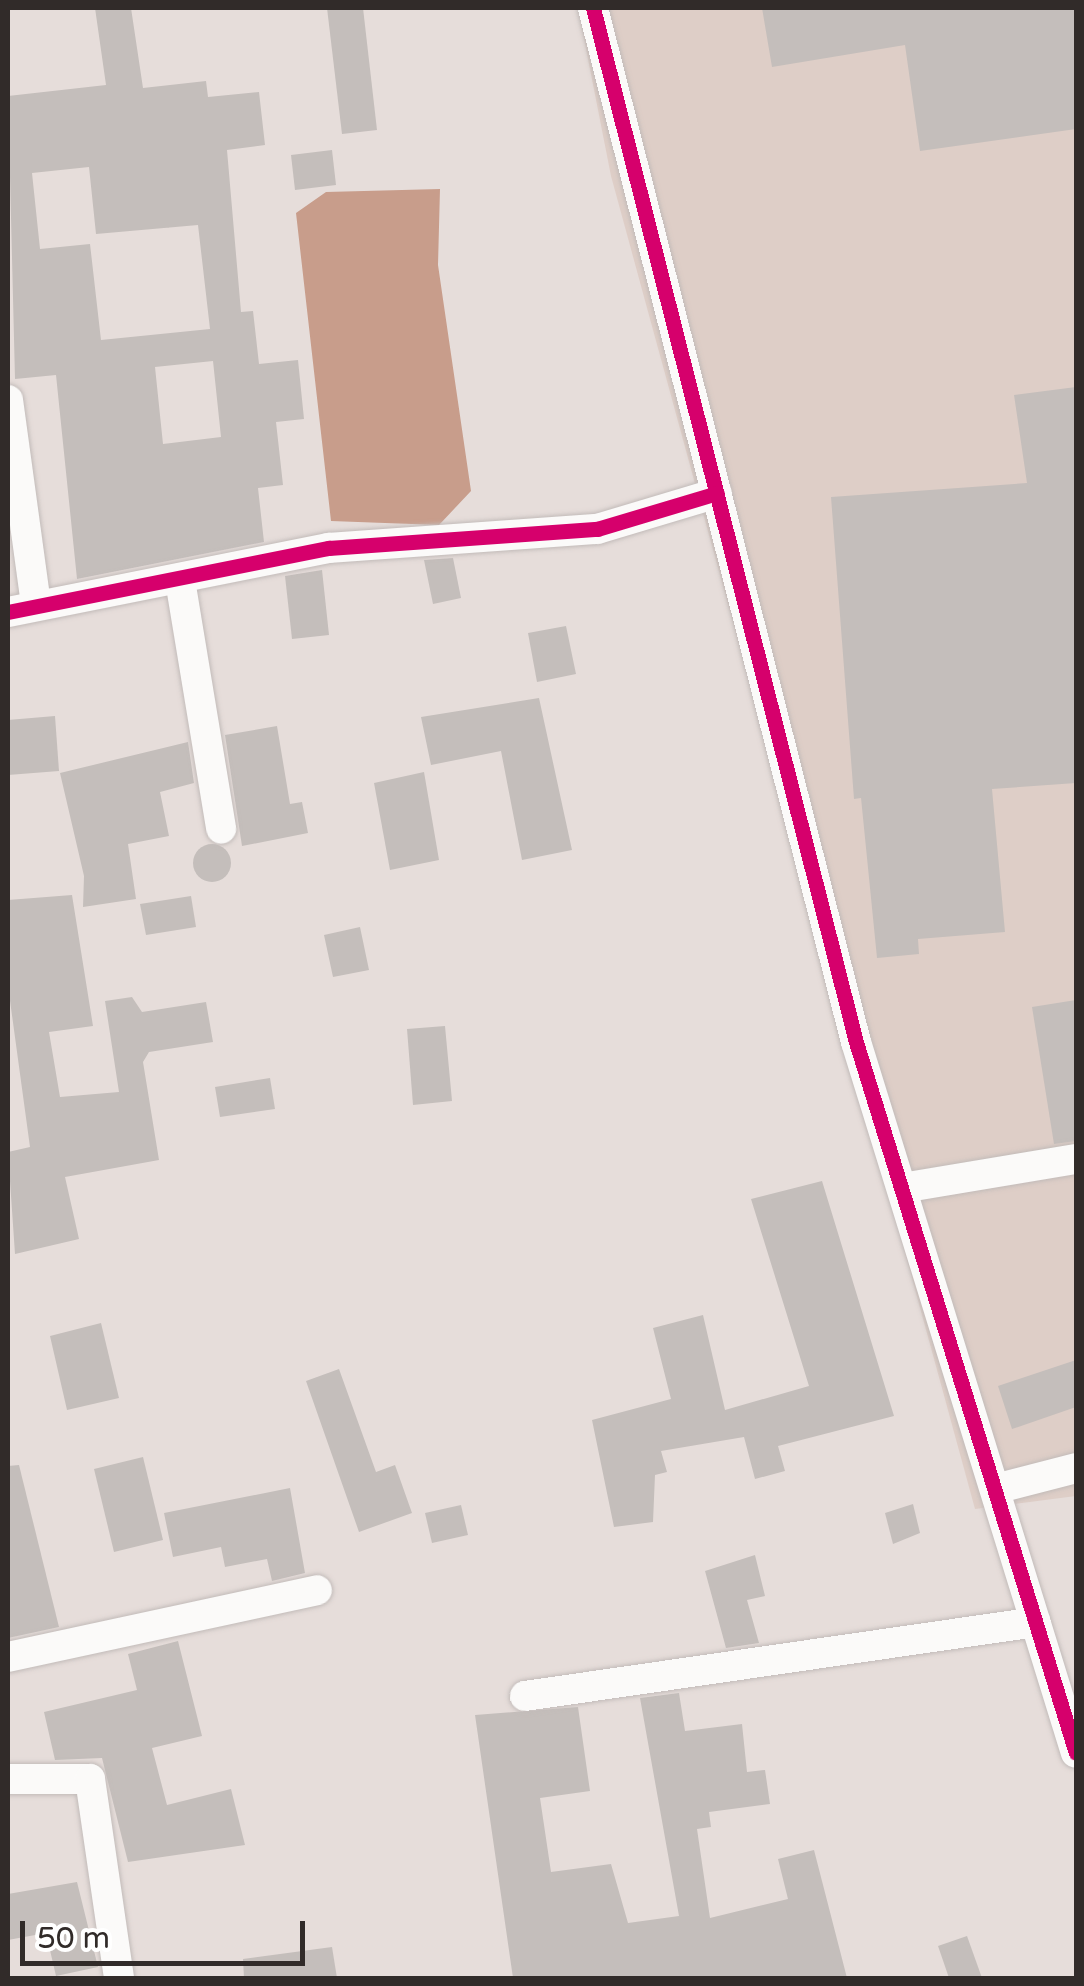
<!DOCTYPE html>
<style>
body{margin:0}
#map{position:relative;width:1084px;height:1986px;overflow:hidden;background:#e6ddda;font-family:"Varela Round",sans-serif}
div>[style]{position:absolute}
.built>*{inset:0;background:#decec7}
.water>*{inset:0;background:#c89d8b}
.building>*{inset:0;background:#c4bebb}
.round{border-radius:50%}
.roads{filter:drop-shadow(0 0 2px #c2bbb9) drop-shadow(0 0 2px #c2bbb9)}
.minor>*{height:30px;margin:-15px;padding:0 15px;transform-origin:15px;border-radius:15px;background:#fbfaf9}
.cycleway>*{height:15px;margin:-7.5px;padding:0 7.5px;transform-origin:7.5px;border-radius:7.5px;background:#d6006c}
span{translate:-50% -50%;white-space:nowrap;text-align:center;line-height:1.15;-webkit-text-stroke:8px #fff;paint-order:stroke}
.frame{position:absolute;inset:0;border:10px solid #312b29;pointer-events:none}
.scale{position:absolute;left:20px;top:1921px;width:285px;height:45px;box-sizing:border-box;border:5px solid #312b29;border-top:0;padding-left:12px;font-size:30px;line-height:35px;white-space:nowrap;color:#312b29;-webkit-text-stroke:8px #fff;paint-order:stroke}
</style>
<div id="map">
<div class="built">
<div style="clip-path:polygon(578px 8px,1076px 8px,1076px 1496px,975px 1509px,611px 176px)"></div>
</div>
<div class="water">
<div style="clip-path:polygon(440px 189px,438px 265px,471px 491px,439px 525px,331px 521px,296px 213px,326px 192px)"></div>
</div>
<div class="building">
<div style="clip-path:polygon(evenodd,95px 8px,131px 8px,143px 88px,206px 81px,208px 97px,259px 92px,265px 145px,227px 150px,241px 312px,253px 311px,259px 364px,298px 360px,304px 419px,276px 422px,283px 485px,258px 488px,264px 542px,77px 579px,56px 375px,15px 379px,8px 96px,106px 85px,95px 8px,89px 167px,96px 234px,198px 225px,210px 329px,101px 340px,90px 244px,40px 249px,32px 173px,89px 167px,95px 8px,213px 361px,221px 437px,163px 444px,155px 367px,213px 361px)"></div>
<div style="clip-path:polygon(327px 8px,363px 8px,377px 130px,342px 134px)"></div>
<div style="clip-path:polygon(762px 8px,1076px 8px,1076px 129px,920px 151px,905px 45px,772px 67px)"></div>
<div style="clip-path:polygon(332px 150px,336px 185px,295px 190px,291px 155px)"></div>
<div style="clip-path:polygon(1076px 387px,1076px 783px,992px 789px,1005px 932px,918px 939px,919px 954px,877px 958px,861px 798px,854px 799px,831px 497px,1027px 483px,1014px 395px)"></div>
<div style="clip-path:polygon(453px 558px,461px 598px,433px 604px,424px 560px)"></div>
<div style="clip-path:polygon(322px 570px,329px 635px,292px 639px,285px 576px)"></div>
<div style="clip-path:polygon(566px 626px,576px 674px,537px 682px,528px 633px)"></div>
<div style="clip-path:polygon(539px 698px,572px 850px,522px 860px,501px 751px,431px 765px,421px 717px)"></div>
<div style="clip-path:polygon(55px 716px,59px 771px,8px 775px,8px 720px)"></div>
<div style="clip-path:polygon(277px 726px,290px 804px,302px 802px,308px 833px,242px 846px,225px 735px)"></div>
<div style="clip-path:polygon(188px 742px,194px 783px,160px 792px,169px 836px,128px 844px,136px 899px,83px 907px,84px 876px,60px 773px)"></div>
<div style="clip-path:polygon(424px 772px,439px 860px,390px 870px,374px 783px)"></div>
<div class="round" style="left:193px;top:844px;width:38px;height:38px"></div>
<div style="clip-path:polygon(72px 895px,93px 1026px,49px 1032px,60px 1097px,119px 1092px,105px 1001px,132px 997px,142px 1012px,206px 1002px,213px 1042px,149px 1052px,143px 1062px,159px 1160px,65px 1177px,79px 1239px,15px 1254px,8px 1152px,30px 1147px,8px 986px,8px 900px)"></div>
<div style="clip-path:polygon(191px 896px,196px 927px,146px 935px,140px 904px)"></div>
<div style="clip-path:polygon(360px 927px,369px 970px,333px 977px,324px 935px)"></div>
<div style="clip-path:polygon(1076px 1000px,1076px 1141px,1054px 1144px,1032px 1007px)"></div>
<div style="clip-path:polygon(445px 1026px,452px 1101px,413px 1105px,407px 1029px)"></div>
<div style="clip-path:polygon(270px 1078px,275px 1109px,220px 1117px,215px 1087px)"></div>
<div style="clip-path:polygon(822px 1181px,894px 1416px,778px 1446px,785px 1471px,755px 1479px,744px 1437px,661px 1451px,667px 1472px,655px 1475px,653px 1522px,614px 1527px,592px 1420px,671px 1399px,653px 1328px,703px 1315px,725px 1410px,809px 1386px,751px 1199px)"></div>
<div style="clip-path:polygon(101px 1323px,119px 1398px,67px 1410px,50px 1336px)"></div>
<div style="clip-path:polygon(1076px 1360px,1076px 1407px,1012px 1429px,998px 1386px)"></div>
<div style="clip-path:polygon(339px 1369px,376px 1472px,395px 1465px,412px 1513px,359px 1532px,306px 1381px)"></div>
<div style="clip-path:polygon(143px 1457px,163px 1540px,114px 1552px,94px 1469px)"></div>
<div style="clip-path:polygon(19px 1465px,59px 1627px,8px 1638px,8px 1466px)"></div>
<div style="clip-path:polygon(290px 1488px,305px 1573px,272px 1581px,267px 1559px,225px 1567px,221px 1547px,173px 1557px,164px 1513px)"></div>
<div style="clip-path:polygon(913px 1504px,920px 1533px,893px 1544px,885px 1513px)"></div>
<div style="clip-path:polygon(461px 1505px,468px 1535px,432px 1543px,425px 1513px)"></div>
<div style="clip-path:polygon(755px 1555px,765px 1596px,747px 1600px,759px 1643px,726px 1648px,705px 1571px)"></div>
<div style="clip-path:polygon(178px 1641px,202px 1736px,152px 1748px,167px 1805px,231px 1789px,245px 1845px,128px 1862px,102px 1758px,55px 1760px,44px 1712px,137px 1690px,128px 1654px)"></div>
<div style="clip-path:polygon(679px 1693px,685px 1731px,742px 1724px,747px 1772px,765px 1770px,770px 1804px,709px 1812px,711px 1827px,697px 1829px,710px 1918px,788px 1899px,778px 1859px,814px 1850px,847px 1978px,513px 1978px,475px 1715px,578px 1707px,590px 1791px,540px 1798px,551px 1872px,611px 1864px,628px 1923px,679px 1916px,640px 1698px)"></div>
<div style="clip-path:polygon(77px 1882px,98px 1967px,56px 1976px,46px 1933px,8px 1940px,8px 1894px)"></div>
<div style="clip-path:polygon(967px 1936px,982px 1978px,949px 1978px,938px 1946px)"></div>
<div style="clip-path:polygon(332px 1947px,337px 1978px,244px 1978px,243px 1959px)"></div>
</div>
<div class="roads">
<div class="minor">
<div style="left:593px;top:8px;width:1067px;rotate:75.73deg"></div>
<div style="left:856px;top:1042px;width:744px;rotate:72.81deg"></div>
<div style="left:8px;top:400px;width:207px;rotate:82.2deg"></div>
<div style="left:180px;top:580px;width:252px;rotate:80.6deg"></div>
<div style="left:8px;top:612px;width:327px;rotate:-11.3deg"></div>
<div style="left:329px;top:548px;width:269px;rotate:-4.1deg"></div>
<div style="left:597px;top:529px;width:125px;rotate:-16.7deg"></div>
<div style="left:902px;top:1188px;width:176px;rotate:-9.5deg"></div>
<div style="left:995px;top:1489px;width:84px;rotate:-14.5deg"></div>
<div style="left:8px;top:1657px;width:316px;rotate:-12.2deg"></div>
<div style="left:525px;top:1696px;width:516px;rotate:-8.24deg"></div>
<div style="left:8px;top:1779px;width:82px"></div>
<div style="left:90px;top:1779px;width:201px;rotate:81.7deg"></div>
</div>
</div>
<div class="cycleway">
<div style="left:593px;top:8px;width:1067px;rotate:75.73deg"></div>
<div style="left:856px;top:1042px;width:744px;rotate:72.81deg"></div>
<div style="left:8px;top:612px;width:327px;rotate:-11.3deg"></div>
<div style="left:329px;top:548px;width:269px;rotate:-4.1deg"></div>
<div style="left:597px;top:529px;width:125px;rotate:-16.7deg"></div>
</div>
<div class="frame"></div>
<div class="scale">50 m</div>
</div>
